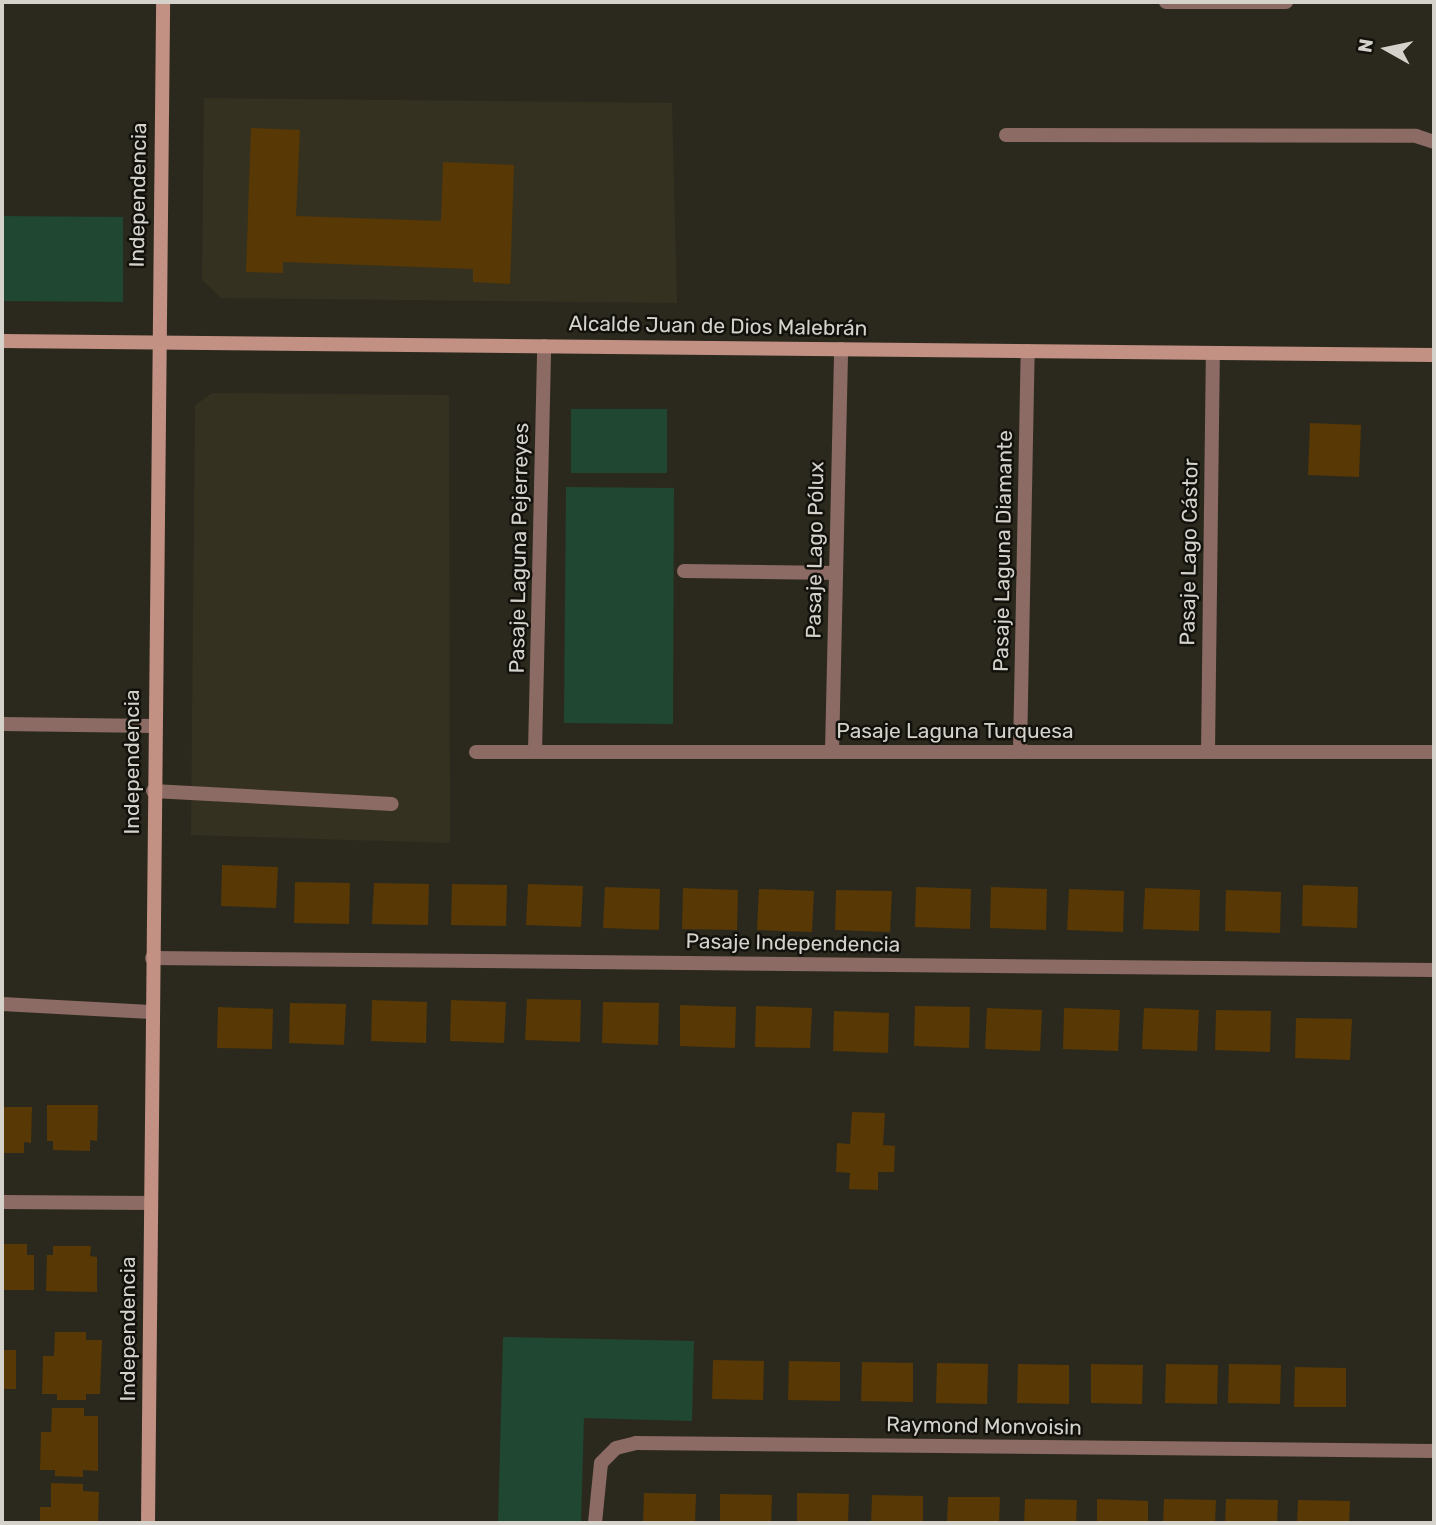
<!DOCTYPE html>
<meta charset="utf-8">
<style>
body{margin:0}
#map{position:relative;width:1436px;height:1525px;overflow:hidden;background:#2b291d;font-family:Rubik,sans-serif}
div>[style]{position:absolute}
.built>*{inset:0;background:#353120}
.green>*{inset:0;background:#204731}
.building>*{inset:0;background:#583804}
.lane>*{height:14px;margin:-7px;padding:0 7px;transform-origin:7px;border-radius:7px;background:#8b6b63}
.street>*{height:14px;margin:-7px;padding:0 7px;transform-origin:7px;border-radius:7px;background:#8b6b63}
.secondary>*{height:14px;margin:-7px;padding:0 7px;transform-origin:7px;border-radius:7px;background:#c39084}
span{translate:-50% -50%;white-space:nowrap;text-align:center;line-height:1.15;-webkit-text-stroke:5px #12110c;paint-order:stroke}
.street-label{font-size:21px;color:#d4d2cb}
.frame{position:absolute;inset:0;border:4px solid #d4d2cb;pointer-events:none}
.north{position:absolute;left:1352px;top:14px;width:70px;height:70px;-webkit-text-stroke:5px #12110c;paint-order:stroke;rotate:279deg;font-size:19px;font-weight:700;line-height:28px;text-align:center;color:#d4d2cb}
.north::after{content:'';display:block;margin:auto;width:24px;height:32px;background:#d4d2cb;clip-path:polygon(50% 0,100% 100%,50% 72%,0 100%)}
</style>
<div id="map">
<div class="built">
<div style="clip-path:polygon(204px 98px,672px 103px,677px 303px,221px 298px,202px 280px)"></div>
<div style="clip-path:polygon(212px 393px,449px 395px,450px 843px,191px 835px,195px 405px)"></div>
</div>
<div class="green">
<div style="clip-path:polygon(2px 216px,123px 217px,123px 302px,2px 301px)"></div>
<div style="clip-path:polygon(571px 409px,667px 409px,667px 473px,571px 473px)"></div>
<div style="clip-path:polygon(566px 487px,674px 488px,673px 724px,564px 723px)"></div>
<div style="clip-path:polygon(503px 1337px,694px 1341px,692px 1421px,584px 1418px,581px 1523px,498px 1523px)"></div>
</div>
<div class="building">
<div style="clip-path:polygon(251px 128px,300px 130px,296px 216px,441px 221px,443px 162px,514px 165px,510px 284px,473px 282px,473px 269px,283px 262px,283px 273px,246px 272px)"></div>
<div style="clip-path:polygon(1310px 423px,1361px 425px,1359px 477px,1308px 475px)"></div>
<div style="clip-path:polygon(222px 865px,278px 867px,276px 908px,221px 906px)"></div>
<div style="clip-path:polygon(295px 882px,350px 883px,349px 924px,294px 923px)"></div>
<div style="clip-path:polygon(374px 883px,429px 884px,428px 925px,372px 924px)"></div>
<div style="clip-path:polygon(452px 884px,507px 885px,506px 926px,451px 925px)"></div>
<div style="clip-path:polygon(528px 884px,583px 886px,581px 927px,526px 925px)"></div>
<div style="clip-path:polygon(1303px 885px,1358px 887px,1357px 928px,1302px 926px)"></div>
<div style="clip-path:polygon(605px 887px,660px 889px,659px 930px,603px 928px)"></div>
<div style="clip-path:polygon(916px 887px,971px 889px,970px 929px,915px 927px)"></div>
<div style="clip-path:polygon(991px 887px,1047px 889px,1046px 930px,990px 928px)"></div>
<div style="clip-path:polygon(683px 888px,738px 890px,737px 930px,682px 929px)"></div>
<div style="clip-path:polygon(1145px 888px,1200px 890px,1199px 931px,1143px 929px)"></div>
<div style="clip-path:polygon(759px 889px,814px 891px,812px 932px,757px 930px)"></div>
<div style="clip-path:polygon(1069px 889px,1124px 891px,1123px 932px,1067px 930px)"></div>
<div style="clip-path:polygon(836px 890px,892px 891px,890px 932px,835px 930px)"></div>
<div style="clip-path:polygon(1226px 890px,1281px 892px,1280px 933px,1225px 931px)"></div>
<div style="clip-path:polygon(527px 999px,581px 1000px,580px 1042px,525px 1040px)"></div>
<div style="clip-path:polygon(372px 1000px,427px 1002px,426px 1043px,371px 1041px)"></div>
<div style="clip-path:polygon(451px 1000px,506px 1002px,504px 1043px,450px 1041px)"></div>
<div style="clip-path:polygon(603px 1002px,659px 1003px,658px 1045px,602px 1043px)"></div>
<div style="clip-path:polygon(290px 1003px,346px 1004px,344px 1045px,289px 1043px)"></div>
<div style="clip-path:polygon(680px 1005px,736px 1007px,735px 1048px,680px 1046px)"></div>
<div style="clip-path:polygon(756px 1006px,812px 1008px,810px 1048px,755px 1047px)"></div>
<div style="clip-path:polygon(915px 1006px,970px 1007px,969px 1048px,914px 1046px)"></div>
<div style="clip-path:polygon(218px 1007px,273px 1009px,272px 1049px,217px 1048px)"></div>
<div style="clip-path:polygon(987px 1008px,1042px 1010px,1040px 1051px,985px 1049px)"></div>
<div style="clip-path:polygon(1064px 1008px,1120px 1010px,1118px 1051px,1063px 1049px)"></div>
<div style="clip-path:polygon(1144px 1008px,1199px 1010px,1197px 1051px,1142px 1049px)"></div>
<div style="clip-path:polygon(1216px 1010px,1271px 1011px,1270px 1052px,1215px 1050px)"></div>
<div style="clip-path:polygon(834px 1011px,889px 1013px,888px 1053px,833px 1051px)"></div>
<div style="clip-path:polygon(1296px 1018px,1352px 1019px,1350px 1060px,1295px 1058px)"></div>
<div style="clip-path:polygon(47px 1105px,98px 1105px,97px 1141px,90px 1140px,90px 1151px,53px 1150px,53px 1141px,47px 1141px)"></div>
<div style="clip-path:polygon(2px 1107px,32px 1107px,31px 1143px,24px 1142px,24px 1153px,2px 1153px)"></div>
<div style="clip-path:polygon(852px 1112px,885px 1113px,883px 1145px,895px 1146px,894px 1172px,878px 1172px,878px 1190px,849px 1189px,850px 1173px,836px 1172px,837px 1143px,850px 1144px)"></div>
<div style="clip-path:polygon(2px 1244px,27px 1244px,27px 1255px,34px 1255px,34px 1290px,2px 1290px)"></div>
<div style="clip-path:polygon(53px 1246px,91px 1246px,90px 1256px,97px 1257px,97px 1292px,46px 1291px,47px 1255px,53px 1255px)"></div>
<div style="clip-path:polygon(55px 1332px,86px 1332px,86px 1340px,102px 1340px,100px 1394px,86px 1394px,86px 1400px,57px 1400px,57px 1394px,42px 1394px,43px 1356px,54px 1356px)"></div>
<div style="clip-path:polygon(2px 1350px,16px 1350px,16px 1389px,2px 1389px)"></div>
<div style="clip-path:polygon(713px 1360px,764px 1361px,763px 1400px,712px 1399px)"></div>
<div style="clip-path:polygon(789px 1361px,840px 1362px,840px 1401px,788px 1400px)"></div>
<div style="clip-path:polygon(862px 1362px,913px 1363px,913px 1402px,861px 1401px)"></div>
<div style="clip-path:polygon(937px 1363px,988px 1364px,987px 1404px,936px 1403px)"></div>
<div style="clip-path:polygon(1018px 1364px,1069px 1365px,1069px 1404px,1017px 1403px)"></div>
<div style="clip-path:polygon(1091px 1364px,1143px 1365px,1142px 1404px,1091px 1403px)"></div>
<div style="clip-path:polygon(1166px 1364px,1218px 1365px,1217px 1404px,1165px 1403px)"></div>
<div style="clip-path:polygon(1229px 1364px,1281px 1365px,1280px 1404px,1228px 1403px)"></div>
<div style="clip-path:polygon(1295px 1367px,1346px 1368px,1346px 1407px,1294px 1407px)"></div>
<div style="clip-path:polygon(52px 1408px,84px 1408px,84px 1416px,98px 1416px,98px 1471px,83px 1470px,83px 1477px,55px 1476px,55px 1470px,40px 1470px,41px 1432px,51px 1432px)"></div>
<div style="clip-path:polygon(51px 1483px,83px 1484px,83px 1491px,99px 1492px,98px 1523px,40px 1523px,40px 1507px,51px 1507px)"></div>
<div style="clip-path:polygon(644px 1493px,696px 1494px,695px 1523px,643px 1523px)"></div>
<div style="clip-path:polygon(797px 1493px,849px 1494px,848px 1523px,797px 1523px)"></div>
<div style="clip-path:polygon(720px 1494px,772px 1495px,771px 1523px,720px 1523px)"></div>
<div style="clip-path:polygon(872px 1495px,923px 1496px,923px 1523px,871px 1523px)"></div>
<div style="clip-path:polygon(948px 1497px,1000px 1497px,999px 1523px,947px 1523px)"></div>
<div style="clip-path:polygon(1025px 1499px,1077px 1500px,1076px 1523px,1024px 1523px)"></div>
<div style="clip-path:polygon(1097px 1499px,1148px 1501px,1148px 1523px,1097px 1523px)"></div>
<div style="clip-path:polygon(1164px 1499px,1216px 1500px,1215px 1523px,1163px 1523px)"></div>
<div style="clip-path:polygon(1226px 1499px,1278px 1500px,1277px 1523px,1225px 1523px)"></div>
<div style="clip-path:polygon(1298px 1500px,1350px 1501px,1349px 1523px,1297px 1523px)"></div>
</div>
<div class="lane">
<div style="left:1006px;top:135px;width:410px;rotate:0.1deg"></div>
<div style="left:1416px;top:136px;width:19px;rotate:18deg"></div>
<div style="left:153px;top:791px;width:239px;rotate:3.1deg"></div>
<div style="left:2px;top:1004px;width:149px;rotate:3.1deg"></div>
</div>
<div class="street">
<div style="left:1166px;top:2px;width:120px"></div>
<div style="left:684px;top:571px;width:152px;rotate:0.8deg"></div>
<div style="left:2px;top:724px;width:152px;rotate:0.8deg"></div>
<div style="left:476px;top:752px;width:958px"></div>
<div style="left:535px;top:752px;width:406px;rotate:-88.7deg"></div>
<div style="left:832px;top:752px;width:403px;rotate:-88.7deg"></div>
<div style="left:1020px;top:752px;width:401px;rotate:-88.9deg"></div>
<div style="left:1208px;top:752px;width:399px;rotate:-89.3deg"></div>
<div style="left:152px;top:958px;width:1282px;rotate:0.54deg"></div>
<div style="left:2px;top:1202px;width:148px;rotate:0.4deg"></div>
<div style="left:595px;top:1523px;width:60px;rotate:-84.3deg"></div>
<div style="left:601px;top:1463px;width:21px;rotate:-45deg"></div>
<div style="left:616px;top:1448px;width:21px;rotate:-14deg"></div>
<div style="left:636px;top:1443px;width:798px;rotate:0.57deg"></div>
</div>
<div class="secondary">
<div style="left:2px;top:341px;width:1432px;rotate:0.56deg"></div>
<div style="left:148px;top:1523px;width:1521px;rotate:-89.43deg"></div>
</div>
<div class="street-label">
<span style="left:138px;top:195px;rotate:-89deg">Independencia</span>
<span style="left:718px;top:326px;rotate:1deg">Alcalde Juan de Dios Malebrán</span>
<span style="left:519px;top:548px;rotate:-89deg">Pasaje Laguna Pejerreyes</span>
<span style="left:815px;top:550px;rotate:-89deg">Pasaje Lago Pólux</span>
<span style="left:1003px;top:551px;rotate:-89deg">Pasaje Laguna Diamante</span>
<span style="left:1189px;top:552px;rotate:-89deg">Pasaje Lago Cástor</span>
<span style="left:955px;top:731px">Pasaje Laguna Turquesa</span>
<span style="left:132px;top:762px;rotate:-90deg">Independencia</span>
<span style="left:793px;top:943px;rotate:1deg">Pasaje Independencia</span>
<span style="left:128px;top:1329px;rotate:-90deg">Independencia</span>
<span style="left:984px;top:1426px;rotate:1deg">Raymond Monvoisin</span>
</div>
<div class="frame"></div>
<div class="north">N</div>
</div>
